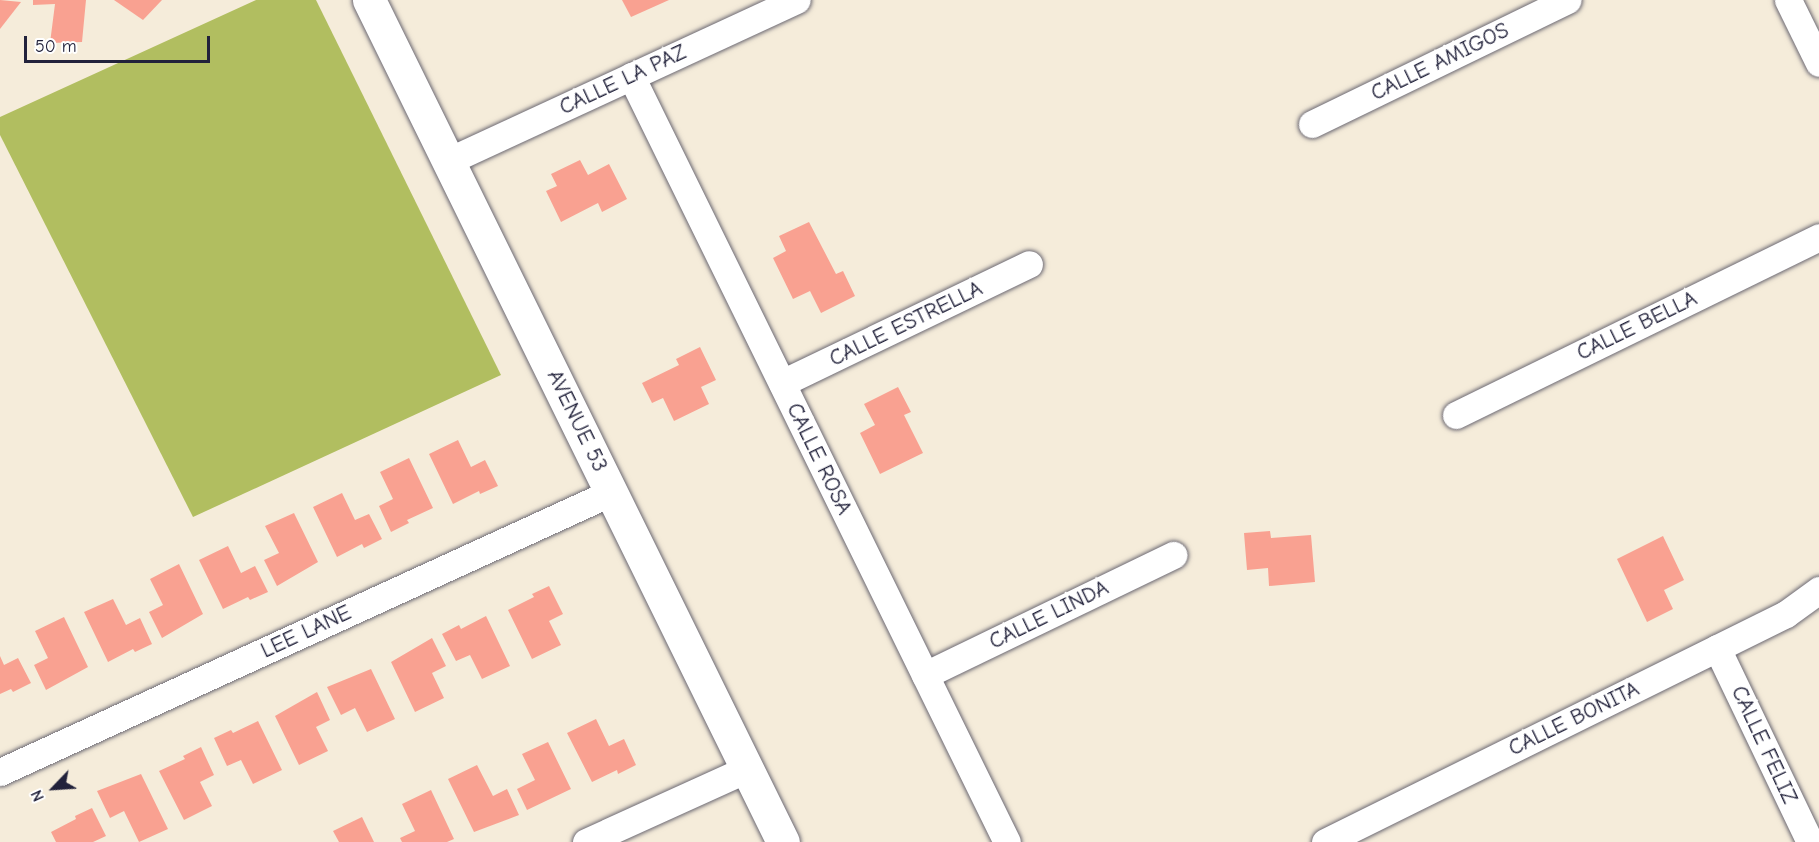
<!DOCTYPE html>
<style>
body{margin:0}
#map{position:relative;width:1819px;height:842px;overflow:hidden;background:#f5ecda;font-family:"Comic Neue",sans-serif}
div>[style]{position:absolute}
.green>*{inset:0;background:#b1be60}
.building>*{inset:0;background:#f9a191}
.roads{filter:drop-shadow(0 0 2px #6c6973) drop-shadow(0 0 2px #6c6973)}
.street>*{height:27px;margin:-13.5px;padding:0 13.5px;transform-origin:13.5px;border-radius:13.5px;background:#fff}
.secondary>*{height:33px;margin:-16.5px;padding:0 16.5px;transform-origin:16.5px;border-radius:16.5px;background:#fff}
span{translate:-50% -50%;white-space:nowrap;text-align:center;line-height:1.15;-webkit-text-stroke:6px #fff;paint-order:stroke}
.street-label{font-size:22px;color:#22223b}
.north{position:absolute;left:24px;top:758px;width:60px;height:60px;-webkit-text-stroke:4px #fff;paint-order:stroke;rotate:245deg;font-size:16px;font-weight:700;line-height:24px;text-align:center;color:#22223b}
.north::after{content:'';display:block;margin:auto;width:21px;height:27px;background:#22223b;clip-path:polygon(50% 0,100% 100%,50% 72%,0 100%)}
.scale{position:absolute;left:24px;top:36px;width:186px;height:27px;box-sizing:border-box;border:3px solid #22223b;border-top:0;padding-left:8px;font-size:18px;line-height:21px;white-space:nowrap;color:#22223b;-webkit-text-stroke:4px #fff;paint-order:stroke}
</style>
<div id="map">
<div class="green">
<div style="clip-path:polygon(256px 0,316px 0,501px 375px,193px 517px,0 135px,0 117px)"></div>
</div>
<div class="building">
<div style="clip-path:polygon(0 0,21px 2px,0 29px)"></div>
<div style="clip-path:polygon(33px 0,86px 0,82px 42px,50px 43px,55px 4px,33px 5px)"></div>
<div style="clip-path:polygon(114px 0,162px 0,143px 20px)"></div>
<div style="clip-path:polygon(622px 0,669px 0,631px 17px)"></div>
<div style="clip-path:polygon(580px 160px,588px 175px,609px 164px,627px 199px,602px 212px,598px 203px,561px 222px,546px 191px,557px 186px,551px 174px)"></div>
<div style="clip-path:polygon(809px 222px,836px 274px,843px 271px,855px 296px,821px 313px,810px 291px,793px 299px,773px 258px,786px 251px,779px 236px)"></div>
<div style="clip-path:polygon(700px 347px,716px 380px,701px 387px,709px 404px,674px 421px,663px 398px,652px 403px,642px 383px,679px 365px,676px 359px)"></div>
<div style="clip-path:polygon(898px 387px,911px 412px,904px 415px,923px 453px,880px 474px,860px 433px,875px 425px,864px 404px)"></div>
<div style="clip-path:polygon(458px 440px,471px 467px,485px 460px,498px 486px,480px 494px,479px 491px,453px 504px,429px 454px)"></div>
<div style="clip-path:polygon(409px 458px,433px 508px,407px 520px,409px 523px,391px 532px,379px 506px,393px 499px,380px 472px)"></div>
<div style="clip-path:polygon(342px 493px,355px 520px,369px 514px,382px 539px,364px 548px,362px 544px,337px 557px,313px 507px)"></div>
<div style="clip-path:polygon(294px 513px,318px 562px,277px 586px,264px 560px,279px 553px,265px 526px)"></div>
<div style="clip-path:polygon(1270px 531px,1271px 538px,1311px 535px,1315px 582px,1269px 586px,1268px 568px,1247px 570px,1244px 533px)"></div>
<div style="clip-path:polygon(1663px 536px,1684px 580px,1664px 590px,1673px 609px,1647px 622px,1617px 559px)"></div>
<div style="clip-path:polygon(228px 546px,241px 573px,255px 566px,268px 592px,250px 600px,248px 597px,223px 609px,199px 560px)"></div>
<div style="clip-path:polygon(179px 564px,203px 614px,162px 638px,149px 612px,163px 605px,150px 579px)"></div>
<div style="clip-path:polygon(549px 586px,563px 614px,549px 621px,561px 645px,532px 659px,508px 610px,534px 597px,532px 594px)"></div>
<div style="clip-path:polygon(113px 599px,126px 625px,140px 618px,152px 644px,135px 652px,133px 649px,108px 662px,84px 612px)"></div>
<div style="clip-path:polygon(486px 616px,510px 666px,482px 679px,470px 655px,456px 661px,442px 634px,459px 625px,461px 629px)"></div>
<div style="clip-path:polygon(64px 617px,88px 667px,46px 690px,34px 665px,48px 658px,35px 631px)"></div>
<div style="clip-path:polygon(432px 638px,446px 666px,432px 673px,444px 698px,415px 712px,391px 662px)"></div>
<div style="clip-path:polygon(0 656px,4px 665px,18px 658px,31px 683px,13px 692px,11px 689px,0 694px)"></div>
<div style="clip-path:polygon(371px 669px,395px 719px,367px 732px,355px 708px,341px 715px,327px 687px)"></div>
<div style="clip-path:polygon(317px 692px,330px 720px,316px 727px,328px 751px,299px 765px,275px 716px)"></div>
<div style="clip-path:polygon(596px 719px,609px 746px,624px 739px,636px 765px,618px 774px,617px 770px,592px 782px,567px 733px)"></div>
<div style="clip-path:polygon(258px 721px,282px 770px,253px 784px,241px 760px,227px 766px,214px 738px,231px 730px,233px 733px)"></div>
<div style="clip-path:polygon(548px 742px,571px 789px,527px 810px,517px 789px,535px 780px,522px 754px)"></div>
<div style="clip-path:polygon(201px 747px,214px 775px,200px 782px,212px 806px,184px 820px,159px 771px,185px 759px,183px 756px)"></div>
<div style="clip-path:polygon(477px 765px,493px 796px,507px 789px,519px 815px,474px 832px,448px 779px)"></div>
<div style="clip-path:polygon(141px 774px,168px 829px,139px 842px,124px 811px,110px 818px,97px 791px)"></div>
<div style="clip-path:polygon(431px 790px,454px 839px,447px 842px,402px 842px,400px 838px,415px 831px,402px 804px)"></div>
<div style="clip-path:polygon(92px 808px,106px 836px,93px 842px,56px 842px,51px 832px,76px 819px,75px 816px)"></div>
<div style="clip-path:polygon(362px 817px,374px 842px,339px 842px,333px 831px)"></div>
</div>
<div class="roads">
<div class="street">
<div style="left:1788px;top:0;width:70px;rotate:63.8deg"></div>
<div style="left:631px;top:76px;width:853px;rotate:63.86deg"></div>
<div style="left:1312px;top:124px;width:284px;rotate:-25.9deg"></div>
<div style="left:448px;top:161px;width:384px;rotate:-24.8deg"></div>
<div style="left:782px;top:383px;width:274px;rotate:-25.7deg"></div>
<div style="left:1456px;top:415px;width:404px;rotate:-26.1deg"></div>
<div style="left:1717px;top:648px;width:215px;rotate:64.4deg"></div>
<div style="left:925px;top:675px;width:276px;rotate:-25.8deg"></div>
<div style="left:0;top:772px;width:673px;rotate:-24.58deg"></div>
<div style="left:586px;top:842px;width:177px;rotate:-24.4deg"></div>
<div style="left:1325px;top:842px;width:514px;rotate:-26.32deg"></div>
<div style="left:1786px;top:614px;width:41px;rotate:-36deg"></div>
</div>
<div class="secondary">
<div style="left:369px;top:0;width:938px;rotate:63.82deg"></div>
</div>
</div>
<div class="street-label">
<span style="left:1440px;top:62px;rotate:-26deg">CALLE AMIGOS</span>
<span style="left:623px;top:80px;rotate:-25deg">CALLE LA PAZ</span>
<span style="left:906px;top:324px;rotate:-26deg">CALLE ESTRELLA</span>
<span style="left:1637px;top:326px;rotate:-26deg">CALLE BELLA</span>
<span style="left:577px;top:421px;rotate:64deg">AVENUE 53</span>
<span style="left:819px;top:459px;rotate:64deg">CALLE ROSA</span>
<span style="left:1049px;top:615px;rotate:-26deg">CALLE LINDA</span>
<span style="left:306px;top:632px;rotate:-25deg">LEE LANE</span>
<span style="left:1574px;top:719px;rotate:-26deg">CALLE BONITA</span>
<span style="left:1764px;top:745px;rotate:65deg">CALLE FELIZ</span>
</div>
<div class="north">N</div>
<div class="scale">50 m</div>
</div>
